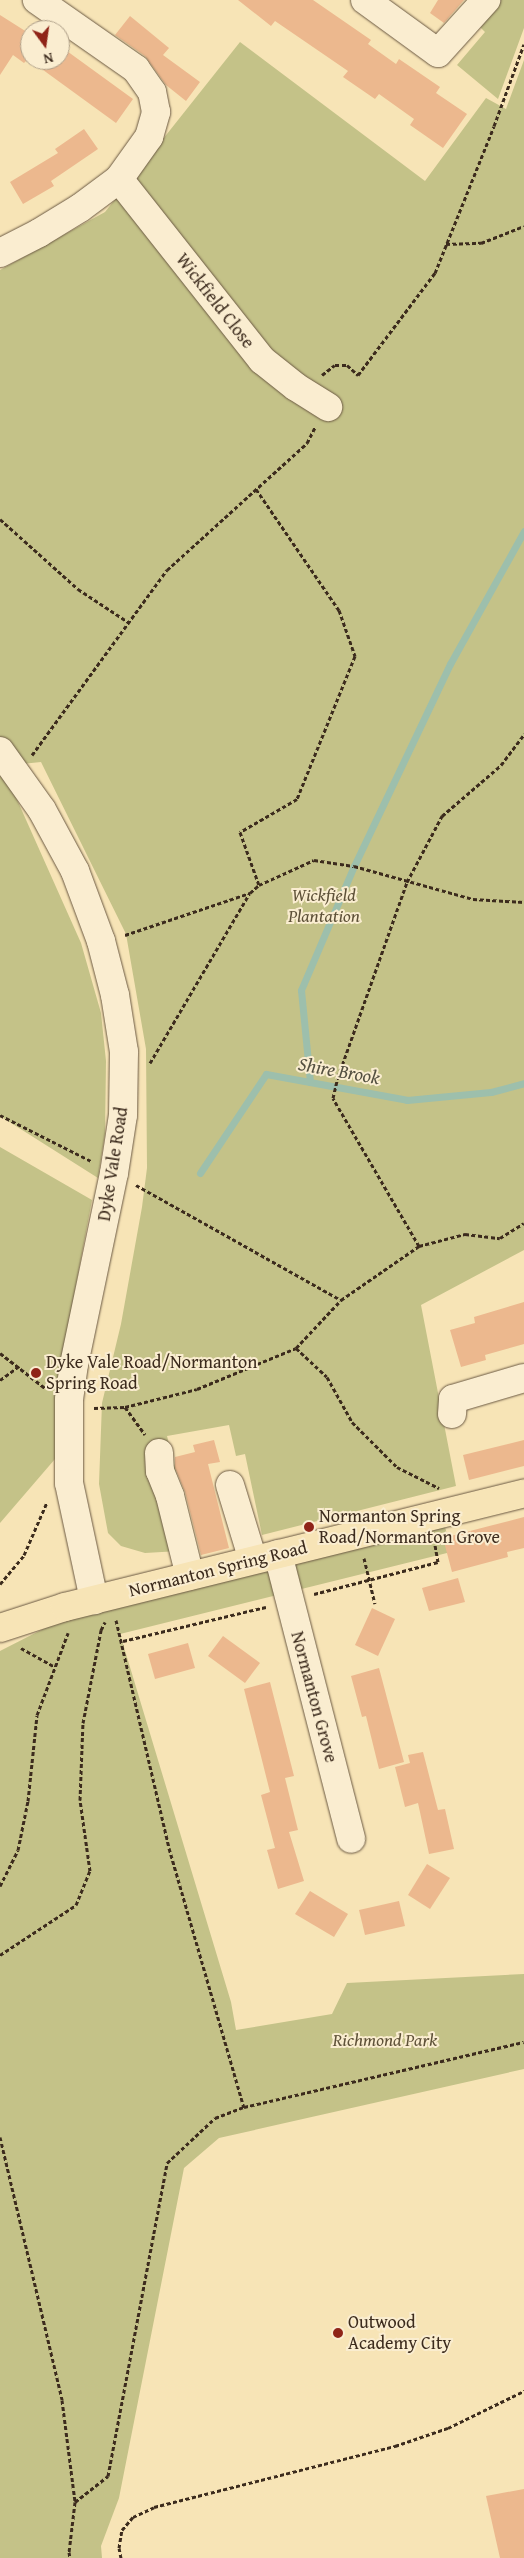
<!DOCTYPE html>
<style>
body{margin:0}
#map{position:relative;width:524px;height:2558px;overflow:hidden;background:#f7e4b6;font-family:"Gentium Book Plus",serif}
div>[style]{position:absolute}
.green>*{inset:0;background:#c4c288}
.stream>*{height:7px;margin:-3.5px;padding:0 3.5px;transform-origin:3.5px;border-radius:3.5px;background:#9dbfac}
.building>*{inset:0;background:#ecb88e}
.path>*{height:3px;margin-top:-1.5px;transform-origin:0;background:repeating-linear-gradient(90deg,#3c2b1d 0 4px,transparent 0 6.5px)}
.roads{filter:drop-shadow(0 0 1px #6b5943) drop-shadow(0 0 1px #6b5943)}
.minor>*{height:28px;margin:-14px;padding:0 14px;transform-origin:14px;border-radius:14px;background:#faedd0}
.major>*{height:28px;margin:-14px;padding:0 14px;transform-origin:14px;border-radius:14px;background:#f7e4b6}
.dots>*{width:14px;height:14px;translate:-50% -50%;box-sizing:border-box;border:2px solid #faedd0;border-radius:50%}
span{translate:-50% -50%;white-space:nowrap;text-align:center;line-height:1.15;-webkit-text-stroke:4px #faedd0;paint-order:stroke}
.street-label{font-size:18px;color:#3c2b1d}
.park-label{font-size:18px;color:#5e5138;font-style:italic}
.poi-label{font-size:18px;color:#3c2b1d}
.left{translate:0 -50%;text-align:left}
.water-label{font-size:19px;color:#545041;font-style:italic}
.north{position:absolute;left:20px;top:20px;width:50px;height:50px;box-sizing:border-box;background:#faedd0;border:1px solid #ae9f88;border-radius:50%;rotate:166deg;font-size:14px;font-weight:700;line-height:20px;text-align:center;color:#3c2b1d}
.north::after{content:'';display:block;margin:auto;width:18px;height:22px;background:#8f2418;clip-path:polygon(50% 0,100% 100%,50% 72%,0 100%)}
</style>
<div id="map">
<div class="green">
<div style="clip-path:polygon(494px 0,524px 0,524px 28px,498px 99px,457px 65px,485px 32px,476px 23px)"></div>
<div style="clip-path:polygon(240px 42px,425px 181px,486px 98px,506px 109px,524px 60px,524px 1250px,421px 1305px,456px 1486px,262px 1535px,245px 1454px,236px 1456px,229px 1425px,167px 1436px,196px 1550px,145px 1553px,121px 1546px,108px 1533px,99px 1484px,102px 1403px,121px 1324px,142px 1207px,147px 1168px,146px 1049px,126px 934px,41px 762px,2px 766px,81px 943px,101px 1013px,106px 1061px,105px 1134px,98px 1178px,0 1116px,0 270px,105px 212px)"></div>
<div style="clip-path:polygon(0 1147px,92px 1200px,58px 1381px,55px 1459px,0 1523px)"></div>
<div style="clip-path:polygon(443px 1518px,451px 1552px,120px 1634px,231px 2002px,236px 2030px,332px 2014px,347px 1983px,524px 1974px,524px 2069px,219px 2138px,184px 2168px,119px 2498px,101px 2546px,102px 2558px,0 2558px,0 1651px,47px 1627px,112px 1605px)"></div>
</div>
<div class="stream">
<div style="left:310px;top:1082px;width:92px;rotate:-95.6deg"></div>
<div style="left:301px;top:990px;width:135px;rotate:-66.9deg"></div>
<div style="left:354px;top:866px;width:224px;rotate:-64.6deg"></div>
<div style="left:450px;top:664px;width:152px;rotate:-60.9deg"></div>
<div style="left:200px;top:1173px;width:119px;rotate:-56.3deg"></div>
<div style="left:266px;top:1074px;width:143px;rotate:10.4deg"></div>
<div style="left:407px;top:1100px;width:84px;rotate:-5.4deg"></div>
<div style="left:491px;top:1092px;width:34px;rotate:-15deg"></div>
</div>
<div class="building">
<div style="clip-path:polygon(238px 0,313px 0,371px 40px,368px 44px,396px 64px,399px 59px,440px 87px,436px 93px,467px 114px,443px 148px,410px 125px,414px 119px,379px 94px,375px 99px,343px 77px,348px 71px,275px 21px,271px 26px)"></div>
<div style="clip-path:polygon(438px 0,464px 0,444px 23px,430px 13px)"></div>
<div style="clip-path:polygon(0 15px,30px 34px,30px 60px,60px 60px,60px 46px,133px 99px,116px 123px,28px 59px,24px 63px,13px 55px,0 75px)"></div>
<div style="clip-path:polygon(130px 16px,169px 48px,163px 55px,200px 82px,186px 101px,166px 85px,145px 56px,115px 35px)"></div>
<div style="clip-path:polygon(84px 129px,98px 149px,51px 181px,54px 186px,23px 204px,10px 182px,58px 153px,55px 149px)"></div>
<div style="clip-path:polygon(524px 1302px,524px 1344px,485px 1355px,486px 1360px,461px 1367px,450px 1330px,475px 1323px,474px 1317px)"></div>
<div style="clip-path:polygon(214px 1440px,220px 1462px,208px 1464px,229px 1548px,201px 1555px,185px 1492px,175px 1468px,175px 1457px,195px 1452px,193px 1445px)"></div>
<div style="clip-path:polygon(524px 1440px,524px 1466px,469px 1480px,463px 1455px)"></div>
<div style="clip-path:polygon(524px 1517px,524px 1548px,507px 1552px,508px 1557px,452px 1572px,443px 1538px)"></div>
<div style="clip-path:polygon(458px 1578px,465px 1602px,429px 1611px,422px 1588px)"></div>
<div style="clip-path:polygon(372px 1608px,395px 1619px,378px 1656px,355px 1645px)"></div>
<div style="clip-path:polygon(223px 1636px,260px 1663px,245px 1683px,208px 1656px)"></div>
<div style="clip-path:polygon(188px 1643px,195px 1668px,155px 1679px,148px 1654px)"></div>
<div style="clip-path:polygon(379px 1668px,404px 1762px,379px 1769px,366px 1716px,362px 1717px,351px 1676px)"></div>
<div style="clip-path:polygon(270px 1682px,294px 1776px,285px 1778px,298px 1830px,289px 1832px,304px 1881px,278px 1889px,267px 1850px,275px 1848px,261px 1795px,270px 1792px,244px 1689px)"></div>
<div style="clip-path:polygon(423px 1752px,438px 1810px,445px 1809px,454px 1849px,429px 1854px,418px 1803px,405px 1807px,395px 1767px,410px 1763px,408px 1755px)"></div>
<div style="clip-path:polygon(427px 1864px,450px 1878px,430px 1909px,408px 1895px)"></div>
<div style="clip-path:polygon(310px 1891px,348px 1914px,334px 1937px,295px 1914px)"></div>
<div style="clip-path:polygon(399px 1901px,405px 1926px,365px 1935px,359px 1910px)"></div>
<div style="clip-path:polygon(524px 2489px,524px 2558px,500px 2558px,486px 2496px)"></div>
</div>
<div class="path">
<div style="left:446px;top:244px;width:35px;rotate:-2deg"></div>
<div style="left:481px;top:243px;width:46px;rotate:-21.6deg"></div>
<div style="left:322px;top:375px;width:16px;rotate:-38deg"></div>
<div style="left:335px;top:365px;width:12px"></div>
<div style="left:347px;top:365px;width:15px;rotate:42deg"></div>
<div style="left:358px;top:375px;width:128px;rotate:-53deg"></div>
<div style="left:435px;top:273px;width:158px;rotate:-68.1deg"></div>
<div style="left:494px;top:126px;width:87px;rotate:-69.9deg"></div>
<div style="left:256px;top:489px;width:147px;rotate:55.6deg"></div>
<div style="left:339px;top:610px;width:49px;rotate:70.8deg"></div>
<div style="left:355px;top:656px;width:154px;rotate:112.1deg"></div>
<div style="left:297px;top:799px;width:66px;rotate:149.9deg"></div>
<div style="left:240px;top:832px;width:56px;rotate:70.3deg"></div>
<div style="left:0;top:519px;width:105px;rotate:41.9deg"></div>
<div style="left:78px;top:589px;width:60px;rotate:33.4deg"></div>
<div style="left:32px;top:755px;width:229px;rotate:-53.9deg"></div>
<div style="left:167px;top:570px;width:189px;rotate:-42.2deg"></div>
<div style="left:307px;top:443px;width:18px;rotate:-63deg"></div>
<div style="left:125px;top:935px;width:132px;rotate:-18.6deg"></div>
<div style="left:250px;top:893px;width:12px;rotate:-42deg"></div>
<div style="left:259px;top:885px;width:60px;rotate:-24.4deg"></div>
<div style="left:314px;top:860px;width:40px;rotate:8.5deg"></div>
<div style="left:354px;top:866px;width:123px;rotate:15.5deg"></div>
<div style="left:473px;top:899px;width:51px;rotate:3.4deg"></div>
<div style="left:150px;top:1063px;width:196px;rotate:-59.6deg"></div>
<div style="left:0;top:1115px;width:102px;rotate:26.8deg"></div>
<div style="left:136px;top:1185px;width:235px;rotate:29.3deg"></div>
<div style="left:419px;top:1246px;width:171px;rotate:-120.2deg"></div>
<div style="left:333px;top:1098px;width:22px;rotate:-77deg"></div>
<div style="left:338px;top:1077px;width:207px;rotate:-70.5deg"></div>
<div style="left:407px;top:882px;width:75px;rotate:-62.1deg"></div>
<div style="left:442px;top:816px;width:78px;rotate:-40.8deg"></div>
<div style="left:501px;top:765px;width:39px;rotate:-53deg"></div>
<div style="left:296px;top:1348px;width:42px;rotate:43.1deg"></div>
<div style="left:327px;top:1377px;width:51px;rotate:60.9deg"></div>
<div style="left:352px;top:1422px;width:64px;rotate:45deg"></div>
<div style="left:397px;top:1467px;width:47px;rotate:26.6deg"></div>
<div style="left:0;top:1353px;width:57px;rotate:37.9deg"></div>
<div style="left:0;top:1380px;width:24px;rotate:-36deg"></div>
<div style="left:125px;top:1407px;width:34px;rotate:54deg"></div>
<div style="left:94px;top:1408px;width:31px;rotate:-2deg"></div>
<div style="left:125px;top:1407px;width:74px;rotate:-14deg"></div>
<div style="left:197px;top:1389px;width:107px;rotate:-22.5deg"></div>
<div style="left:296px;top:1348px;width:66px;rotate:-46.8deg"></div>
<div style="left:341px;top:1300px;width:95px;rotate:-34.7deg"></div>
<div style="left:419px;top:1246px;width:48px;rotate:-14.6deg"></div>
<div style="left:465px;top:1234px;width:35px;rotate:7deg"></div>
<div style="left:500px;top:1238px;width:28px;rotate:-32deg"></div>
<div style="left:364px;top:1558px;width:47px;rotate:76.6deg"></div>
<div style="left:0;top:1584px;width:38px;rotate:-50deg"></div>
<div style="left:24px;top:1555px;width:58px;rotate:-66.5deg"></div>
<div style="left:314px;top:1594px;width:128px;rotate:-14.5deg"></div>
<div style="left:438px;top:1562px;width:22px;rotate:-100deg"></div>
<div style="left:116px;top:1620px;width:234px;rotate:76.9deg"></div>
<div style="left:169px;top:1848px;width:270px;rotate:73.9deg"></div>
<div style="left:123px;top:1641px;width:147px;rotate:-13.4deg"></div>
<div style="left:21px;top:1648px;width:37px;rotate:29deg"></div>
<div style="left:0;top:1886px;width:40px;rotate:-63.4deg"></div>
<div style="left:18px;top:1850px;width:50px;rotate:-78.5deg"></div>
<div style="left:28px;top:1801px;width:86px;rotate:-84deg"></div>
<div style="left:37px;top:1715px;width:88px;rotate:-69.3deg"></div>
<div style="left:0;top:1955px;width:91px;rotate:-33.3deg"></div>
<div style="left:76px;top:1905px;width:37px;rotate:-68deg"></div>
<div style="left:90px;top:1871px;width:72px;rotate:-98deg"></div>
<div style="left:80px;top:1800px;width:77px;rotate:-87.8deg"></div>
<div style="left:83px;top:1723px;width:95px;rotate:-79deg"></div>
<div style="left:101px;top:1630px;width:9px;rotate:-63deg"></div>
<div style="left:0;top:2137px;width:270px;rotate:76.7deg"></div>
<div style="left:62px;top:2400px;width:103px;rotate:82.7deg"></div>
<div style="left:75px;top:2502px;width:50px;rotate:96.8deg"></div>
<div style="left:69px;top:2552px;width:6px;rotate:81deg"></div>
<div style="left:75px;top:2502px;width:42px;rotate:-38.2deg"></div>
<div style="left:108px;top:2476px;width:319px;rotate:-79.3deg"></div>
<div style="left:167px;top:2163px;width:66px;rotate:-43.2deg"></div>
<div style="left:215px;top:2118px;width:31px;rotate:-21deg"></div>
<div style="left:244px;top:2107px;width:287px;rotate:-13.1deg"></div>
<div style="left:121px;top:2558px;width:10px;rotate:-101deg"></div>
<div style="left:119px;top:2548px;width:18px;rotate:-81deg"></div>
<div style="left:122px;top:2530px;width:17px;rotate:-50deg"></div>
<div style="left:133px;top:2517px;width:23px;rotate:-25deg"></div>
<div style="left:154px;top:2507px;width:249px;rotate:-14.2deg"></div>
<div style="left:395px;top:2446px;width:56px;rotate:-18.8deg"></div>
<div style="left:448px;top:2428px;width:85px;rotate:-26deg"></div>
</div>
<div class="roads">
<div class="minor">
<div style="left:365px;top:0;width:90px;rotate:36deg"></div>
<div style="left:438px;top:53px;width:72px;rotate:-47.8deg"></div>
<div style="left:119px;top:179px;width:231px;rotate:51.7deg"></div>
<div style="left:262px;top:360px;width:43px;rotate:38.5deg"></div>
<div style="left:296px;top:387px;width:38px;rotate:32deg"></div>
<div style="left:0;top:253px;width:44px;rotate:-27.1deg"></div>
<div style="left:39px;top:233px;width:48px;rotate:-31.4deg"></div>
<div style="left:80px;top:208px;width:49px;rotate:-36.6deg"></div>
<div style="left:119px;top:179px;width:52px;rotate:-54.5deg"></div>
<div style="left:149px;top:137px;width:26px;rotate:-74deg"></div>
<div style="left:156px;top:112px;width:20px;rotate:-101deg"></div>
<div style="left:152px;top:92px;width:28px;rotate:-125deg"></div>
<div style="left:136px;top:69px;width:121px;rotate:-145.1deg"></div>
<div style="left:0;top:751px;width:72px;rotate:54.6deg"></div>
<div style="left:42px;top:810px;width:69px;rotate:61.6deg"></div>
<div style="left:75px;top:871px;width:75px;rotate:69.6deg"></div>
<div style="left:101px;top:941px;width:56px;rotate:75.5deg"></div>
<div style="left:115px;top:995px;width:58px;rotate:81deg"></div>
<div style="left:124px;top:1052px;width:63px;rotate:90.9deg"></div>
<div style="left:123px;top:1115px;width:59px;rotate:98.8deg"></div>
<div style="left:114px;top:1173px;width:195px;rotate:101.8deg"></div>
<div style="left:74px;top:1364px;width:36px;rotate:98deg"></div>
<div style="left:69px;top:1400px;width:83px;rotate:90deg"></div>
<div style="left:69px;top:1483px;width:120px;rotate:77.9deg"></div>
<div style="left:452px;top:1414px;width:15px;rotate:-86deg"></div>
<div style="left:453px;top:1399px;width:74px;rotate:-16.5deg"></div>
<div style="left:159px;top:1453px;width:18px;rotate:87deg"></div>
<div style="left:160px;top:1471px;width:27px;rotate:68deg"></div>
<div style="left:170px;top:1496px;width:82px;rotate:76deg"></div>
<div style="left:230px;top:1485px;width:78px;rotate:73deg"></div>
<div style="left:278px;top:1554px;width:294px;rotate:75.6deg"></div>
</div>
<div class="major">
<div style="left:0;top:1628px;width:68px;rotate:-17.9deg"></div>
<div style="left:65px;top:1607px;width:473px;rotate:-13.9deg"></div>
</div>
</div>
<div class="dots">
<div style="left:36px;top:1373px;background:#8f2418"></div>
<div style="left:309px;top:1527px;background:#8f2418"></div>
<div style="left:338px;top:2333px;background:#8f2418"></div>
</div>
<div class="street-label">
<span style="left:215px;top:301px;rotate:52deg">Wickfield Close</span>
<span style="left:113px;top:1164px;rotate:-81deg">Dyke Vale Road</span>
<span style="left:218px;top:1569px;rotate:-14deg">Normanton Spring Road</span>
<span style="left:314px;top:1697px;rotate:75deg">Normanton Grove</span>
</div>
<div class="park-label">
<span style="left:324px;top:906px">Wickfield<br>Plantation</span>
<span style="left:385px;top:2040px">Richmond Park</span>
</div>
<div class="poi-label">
<span class="left" style="left:46px;top:1373px">Dyke Vale Road/Normanton<br>Spring Road</span>
<span class="left" style="left:319px;top:1527px">Normanton Spring<br>Road/Normanton Grove</span>
<span class="left" style="left:348px;top:2333px">Outwood<br>Academy City</span>
</div>
<div class="water-label">
<span style="left:339px;top:1071px;rotate:10deg">Shire Brook</span>
</div>
<div class="north">N</div>
</div>
